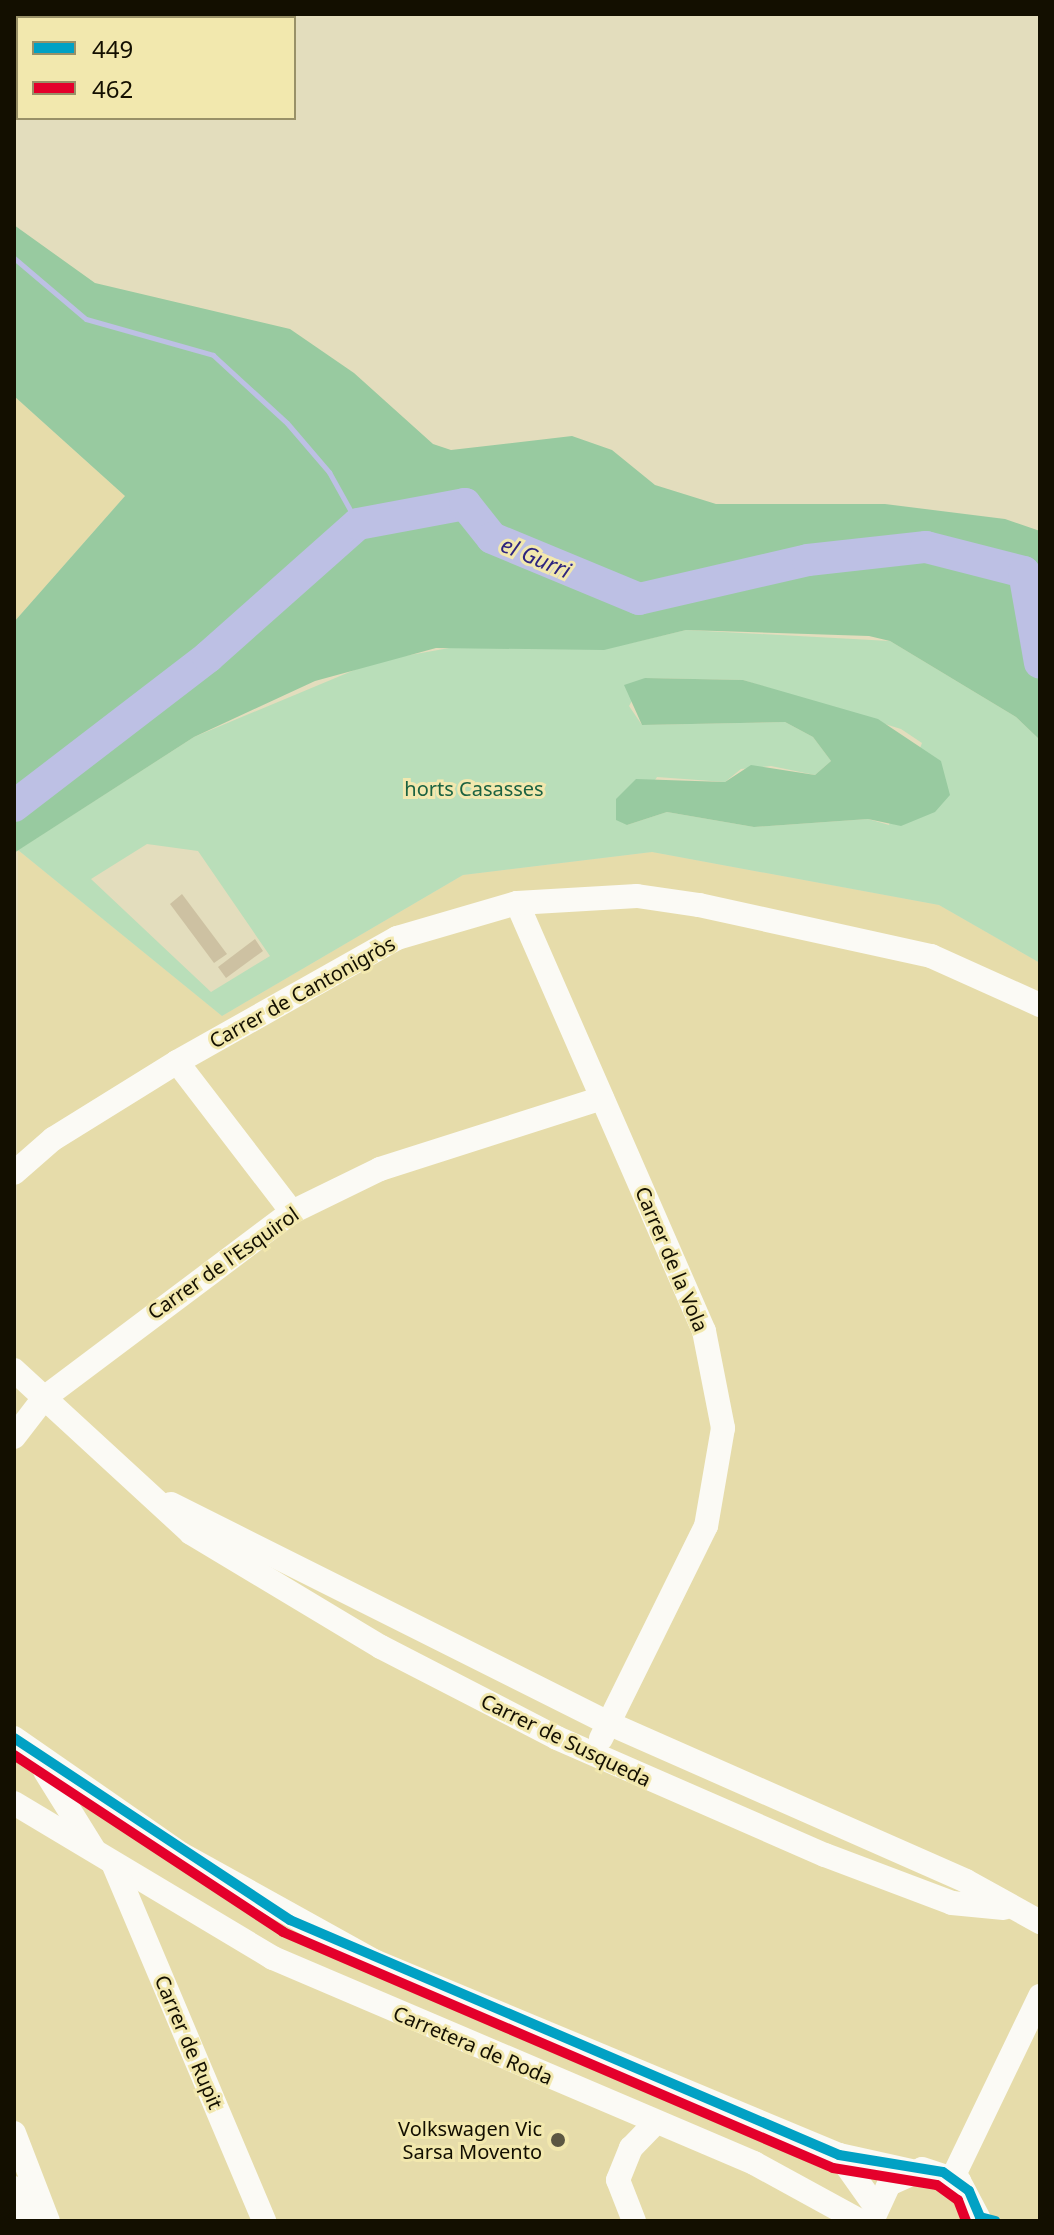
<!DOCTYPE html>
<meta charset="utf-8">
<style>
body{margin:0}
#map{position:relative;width:1054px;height:2235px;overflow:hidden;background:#e3ddbd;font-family:"Noto Sans",sans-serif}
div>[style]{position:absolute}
.built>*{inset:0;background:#e6dcaa}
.green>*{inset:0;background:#b9deb9}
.forest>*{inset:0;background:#98caa0}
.stream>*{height:5px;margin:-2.5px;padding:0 2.5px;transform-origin:2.5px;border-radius:2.5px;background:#bdc0e4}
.river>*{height:32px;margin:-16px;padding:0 16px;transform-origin:16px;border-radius:16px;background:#bdc0e4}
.building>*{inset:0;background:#cdc1a2}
.minor>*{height:24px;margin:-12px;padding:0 12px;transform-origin:12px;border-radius:12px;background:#fbfaf5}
.bus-1>*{height:10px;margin:-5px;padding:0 5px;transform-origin:5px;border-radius:5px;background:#01a1c4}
.bus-2>*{height:10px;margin:-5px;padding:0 5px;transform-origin:5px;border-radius:5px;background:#e4002b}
.dots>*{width:22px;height:22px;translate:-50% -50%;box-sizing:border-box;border:4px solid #f2e8ae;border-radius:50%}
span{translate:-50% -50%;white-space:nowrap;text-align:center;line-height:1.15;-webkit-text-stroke:6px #f2e8ae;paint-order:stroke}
.park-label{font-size:20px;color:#1b6241}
.street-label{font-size:20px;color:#130f00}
.poi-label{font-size:20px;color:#130f00}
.right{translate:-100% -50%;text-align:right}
.water-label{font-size:22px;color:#2d247f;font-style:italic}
.frame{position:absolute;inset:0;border:16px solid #130f00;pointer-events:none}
.legend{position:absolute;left:16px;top:16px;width:280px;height:104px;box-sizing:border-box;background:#f2e8ae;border:2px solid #999168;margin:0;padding:10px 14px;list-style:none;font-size:24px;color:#130f00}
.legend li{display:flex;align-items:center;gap:16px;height:40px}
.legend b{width:40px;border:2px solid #999168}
</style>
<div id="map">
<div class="built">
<div style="clip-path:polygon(14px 396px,125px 496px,14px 622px)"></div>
<div style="clip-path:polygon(18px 850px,222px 1016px,463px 875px,652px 852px,939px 905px,1040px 963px,1040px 2221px,14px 2221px)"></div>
</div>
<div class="green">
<div style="clip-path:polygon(evenodd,686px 630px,890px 641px,1016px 717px,1040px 740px,1040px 963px,939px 905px,652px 852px,463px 875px,222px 1016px,18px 850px,194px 737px,376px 661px,455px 647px,627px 644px,686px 630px,645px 678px,743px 680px,901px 729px,922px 743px,889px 825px,868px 819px,754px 827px,667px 812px,627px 825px,657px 777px,725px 782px,741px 769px,771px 766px,815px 775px,831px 761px,813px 737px,785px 722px,642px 725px,629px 706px,645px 678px,686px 630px,147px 844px,198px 851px,270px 956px,211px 992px,91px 879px,147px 844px)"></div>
</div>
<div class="forest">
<div style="clip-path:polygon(14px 225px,95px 283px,290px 329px,354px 373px,433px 444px,451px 450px,572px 436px,612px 450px,655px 485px,716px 504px,885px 504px,1005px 519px,1040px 531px,1040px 740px,1016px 717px,890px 641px,869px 636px,686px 630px,604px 650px,436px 648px,315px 681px,194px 737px,14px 853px,14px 622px,125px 496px,14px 396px)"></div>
<div style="clip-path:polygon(645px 678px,743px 680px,878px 719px,941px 761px,950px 795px,935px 812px,901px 826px,868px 819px,754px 827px,667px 812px,627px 825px,616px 820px,616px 799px,636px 779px,725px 782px,751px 765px,815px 775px,831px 761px,813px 737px,785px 722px,642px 725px,624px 685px)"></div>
</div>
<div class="stream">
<div style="left:14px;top:258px;width:94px;rotate:40.3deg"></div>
<div style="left:86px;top:319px;width:132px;rotate:15.8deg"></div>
<div style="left:213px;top:355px;width:100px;rotate:42.6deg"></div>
<div style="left:287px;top:423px;width:65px;rotate:49.4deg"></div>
<div style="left:329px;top:472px;width:60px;rotate:60.9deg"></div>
</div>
<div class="river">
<div style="left:14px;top:806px;width:245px;rotate:-37.5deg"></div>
<div style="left:208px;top:657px;width:200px;rotate:-41.6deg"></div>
<div style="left:358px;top:524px;width:109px;rotate:-10.6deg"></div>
<div style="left:465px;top:504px;width:43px;rotate:51.5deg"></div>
<div style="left:492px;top:538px;width:159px;rotate:22.5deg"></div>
<div style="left:639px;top:599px;width:173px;rotate:-13deg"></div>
<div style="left:808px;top:560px;width:119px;rotate:-6.3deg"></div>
<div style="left:926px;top:547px;width:101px;rotate:14.3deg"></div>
<div style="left:1024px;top:572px;width:92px;rotate:80deg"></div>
</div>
<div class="building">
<div style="clip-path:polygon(182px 894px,227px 954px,214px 963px,170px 904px)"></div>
<div style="clip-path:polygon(255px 939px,263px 951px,226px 978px,218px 967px)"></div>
</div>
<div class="minor">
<div style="left:517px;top:903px;width:467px;rotate:66.4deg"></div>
<div style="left:704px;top:1331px;width:99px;rotate:78.9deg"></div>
<div style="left:723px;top:1428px;width:99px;rotate:99.8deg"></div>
<div style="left:706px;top:1526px;width:237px;rotate:116.3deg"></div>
<div style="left:177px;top:1062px;width:189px;rotate:52.5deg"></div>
<div style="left:14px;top:1173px;width:52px;rotate:-41.1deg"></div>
<div style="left:53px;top:1139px;width:146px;rotate:-31.8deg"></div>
<div style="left:177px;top:1062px;width:253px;rotate:-29.4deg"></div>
<div style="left:397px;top:938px;width:125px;rotate:-16.3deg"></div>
<div style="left:517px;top:903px;width:120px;rotate:-3.3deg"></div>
<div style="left:637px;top:896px;width:63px;rotate:8.3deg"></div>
<div style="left:699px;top:905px;width:238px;rotate:12.4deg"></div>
<div style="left:931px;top:956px;width:120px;rotate:24.2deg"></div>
<div style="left:14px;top:1370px;width:241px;rotate:42.6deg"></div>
<div style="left:191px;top:1533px;width:222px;rotate:31deg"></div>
<div style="left:381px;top:1647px;width:198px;rotate:27.3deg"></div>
<div style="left:557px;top:1738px;width:292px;rotate:23.6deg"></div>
<div style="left:825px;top:1855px;width:136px;rotate:20.7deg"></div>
<div style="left:952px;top:1903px;width:52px;rotate:5.5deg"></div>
<div style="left:14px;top:1437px;width:49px;rotate:-52.4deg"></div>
<div style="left:44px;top:1398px;width:310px;rotate:-36.9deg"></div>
<div style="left:292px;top:1212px;width:98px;rotate:-26deg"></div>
<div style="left:380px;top:1169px;width:233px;rotate:-17.7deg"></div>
<div style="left:171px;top:1504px;width:489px;rotate:26.6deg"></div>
<div style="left:608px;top:1723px;width:391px;rotate:23.8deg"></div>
<div style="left:966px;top:1881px;width:85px;rotate:29deg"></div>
<div style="left:14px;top:1738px;width:203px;rotate:34.8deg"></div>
<div style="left:181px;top:1854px;width:221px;rotate:29deg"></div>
<div style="left:374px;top:1961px;width:504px;rotate:22.65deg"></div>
<div style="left:839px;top:2155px;width:74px;rotate:12.5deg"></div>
<div style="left:45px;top:1771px;width:91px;rotate:58.1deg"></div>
<div style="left:14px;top:1803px;width:302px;rotate:30.9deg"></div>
<div style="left:273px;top:1958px;width:523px;rotate:23.08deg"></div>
<div style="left:754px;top:2163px;width:121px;rotate:28.7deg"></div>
<div style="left:113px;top:1863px;width:389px;rotate:67.1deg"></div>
<div style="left:14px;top:2133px;width:94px;rotate:68.9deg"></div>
<div style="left:839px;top:2155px;width:62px;rotate:54.8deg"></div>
<div style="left:953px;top:2177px;width:201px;rotate:-64.3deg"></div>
<div style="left:14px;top:2188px;width:35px;rotate:68deg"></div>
<div style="left:634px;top:2221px;width:44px;rotate:-111.3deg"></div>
<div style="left:618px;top:2180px;width:35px;rotate:-68deg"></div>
<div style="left:631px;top:2148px;width:35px;rotate:-46deg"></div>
<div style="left:872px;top:2221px;width:41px;rotate:-65.3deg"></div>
<div style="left:889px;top:2184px;width:36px;rotate:-24deg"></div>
<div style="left:922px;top:2169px;width:39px;rotate:18deg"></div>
<div style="left:959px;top:2181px;width:45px;rotate:62.3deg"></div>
</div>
<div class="bus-1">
<div style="left:14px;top:1738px;width:331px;rotate:33.4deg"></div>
<div style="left:290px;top:1920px;width:597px;rotate:23.17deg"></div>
<div style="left:839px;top:2155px;width:105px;rotate:9.3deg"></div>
<div style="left:943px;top:2172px;width:32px;rotate:36deg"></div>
<div style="left:969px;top:2191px;width:28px;rotate:67deg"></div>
<div style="left:980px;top:2217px;width:16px;rotate:15deg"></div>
</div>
<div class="bus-2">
<div style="left:14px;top:1755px;width:322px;rotate:33.3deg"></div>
<div style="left:283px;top:1932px;width:598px;rotate:23.22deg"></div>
<div style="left:833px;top:2168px;width:105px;rotate:9.3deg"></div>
<div style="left:937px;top:2185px;width:26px;rotate:36deg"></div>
<div style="left:958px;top:2200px;width:22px;rotate:69deg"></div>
</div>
<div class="dots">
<div style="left:558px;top:2140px;background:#5c5742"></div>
</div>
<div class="park-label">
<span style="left:474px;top:788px">horts Casasses</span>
</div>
<div class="street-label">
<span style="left:302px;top:992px;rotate:-29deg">Carrer de Cantonigròs</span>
<span style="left:672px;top:1259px;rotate:67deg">Carrer de la Vola</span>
<span style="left:223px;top:1263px;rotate:-35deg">Carrer de l'Esquirol</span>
<span style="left:566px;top:1740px;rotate:26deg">Carrer de Susqueda</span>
<span style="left:189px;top:2042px;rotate:67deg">Carrer de Rupit</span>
<span style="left:473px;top:2045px;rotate:23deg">Carretera de Roda</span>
</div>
<div class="poi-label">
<span class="right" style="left:542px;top:2140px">Volkswagen Vic<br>Sarsa Movento</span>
</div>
<div class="water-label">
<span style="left:536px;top:557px;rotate:23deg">el Gurri</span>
</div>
<div class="frame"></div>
<ul class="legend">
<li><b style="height:10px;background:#01a1c4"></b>449</li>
<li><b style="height:10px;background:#e4002b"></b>462</li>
</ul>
</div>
